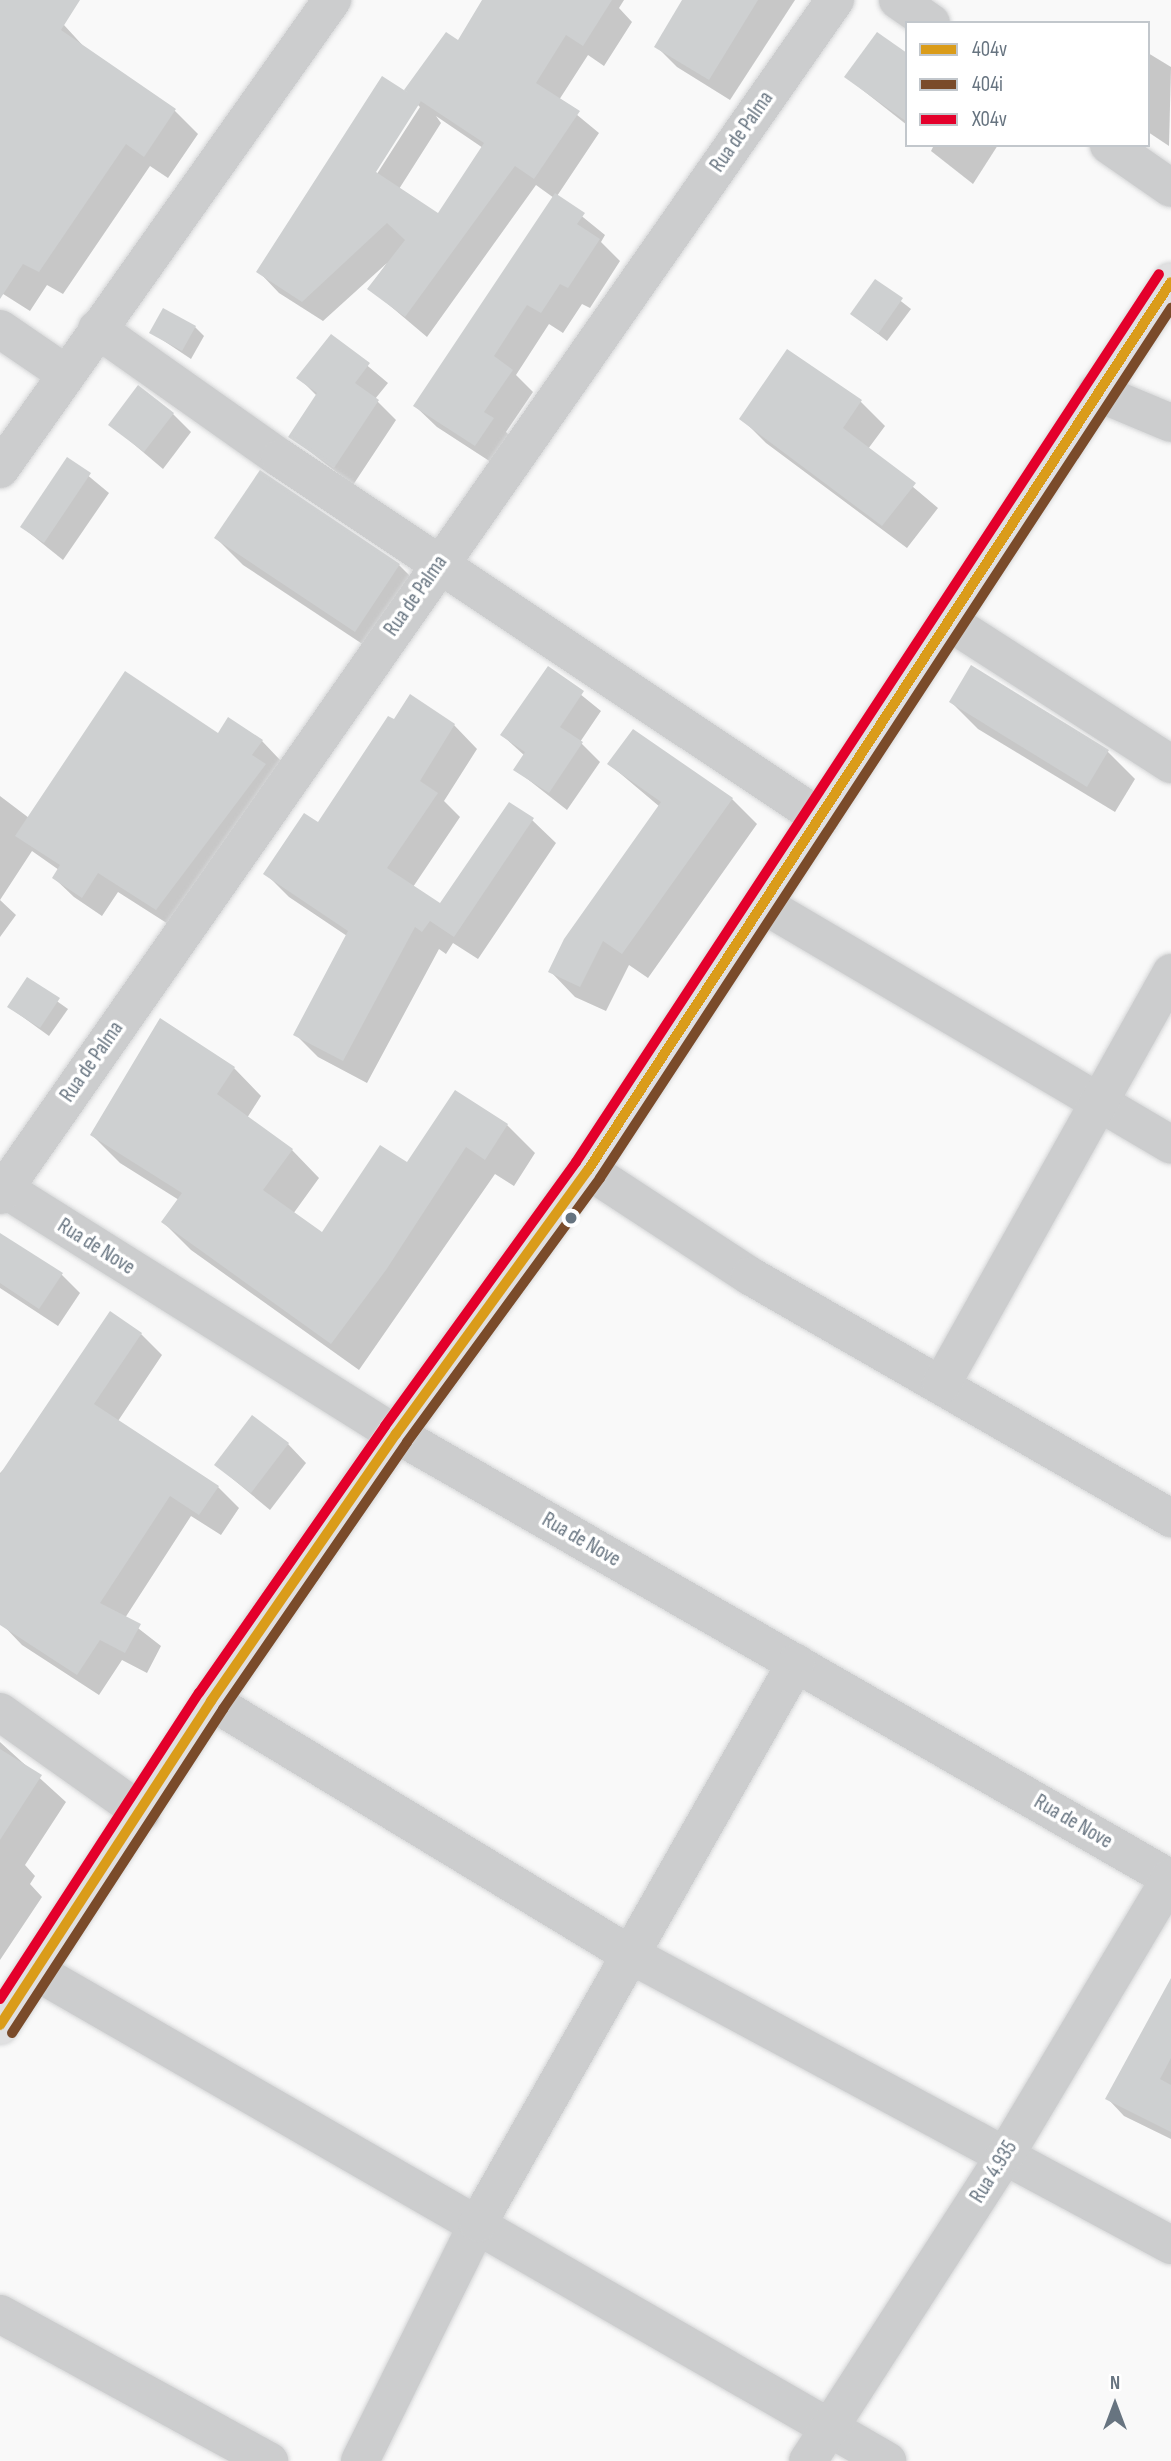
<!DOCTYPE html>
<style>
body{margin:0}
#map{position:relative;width:1171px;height:2461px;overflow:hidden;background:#f9f9f9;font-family:"Sofia Sans Condensed",sans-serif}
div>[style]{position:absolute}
.shadow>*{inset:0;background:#0003}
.building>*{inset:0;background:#ced0d1}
.roads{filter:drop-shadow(0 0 2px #d5d6d7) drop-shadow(0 0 2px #d5d6d7)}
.street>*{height:38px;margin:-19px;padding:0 19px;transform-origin:19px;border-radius:19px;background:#cccdce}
.secondary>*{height:38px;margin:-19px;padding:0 19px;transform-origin:19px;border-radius:19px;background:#e0e0e1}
.bus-1>*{height:10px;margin:-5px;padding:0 5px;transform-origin:5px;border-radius:5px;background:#da9c1a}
.bus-2>*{height:10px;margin:-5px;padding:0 5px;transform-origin:5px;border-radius:5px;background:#7a4b2a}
.bus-3>*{height:10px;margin:-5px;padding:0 5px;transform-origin:5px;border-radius:5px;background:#e4002b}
.dots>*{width:19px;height:19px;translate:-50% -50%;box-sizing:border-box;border:4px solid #fff;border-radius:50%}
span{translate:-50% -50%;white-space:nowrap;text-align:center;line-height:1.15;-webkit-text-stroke:7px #fff;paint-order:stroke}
.street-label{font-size:21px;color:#677480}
.legend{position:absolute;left:905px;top:21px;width:245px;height:126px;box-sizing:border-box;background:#fff;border:2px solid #c2c7cc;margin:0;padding:9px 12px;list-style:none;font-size:21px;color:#677480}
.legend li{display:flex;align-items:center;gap:14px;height:35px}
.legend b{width:35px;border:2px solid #c2c7cc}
.north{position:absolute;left:1080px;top:2370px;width:70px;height:70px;-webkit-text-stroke:5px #fff;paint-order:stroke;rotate:0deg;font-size:19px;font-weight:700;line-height:28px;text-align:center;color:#677480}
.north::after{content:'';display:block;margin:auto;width:24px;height:32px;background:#677480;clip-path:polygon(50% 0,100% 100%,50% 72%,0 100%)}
</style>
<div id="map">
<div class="shadow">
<div style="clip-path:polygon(0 0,27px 0,64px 25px,86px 49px,175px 111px,198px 134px,168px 178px,150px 166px,63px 294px,47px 285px,30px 311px,0 292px)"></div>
<div style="clip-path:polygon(evenodd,484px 0,624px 0,619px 8px,632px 22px,604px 66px,588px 55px,559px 100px,599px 133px,557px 196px,605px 235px,601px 242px,620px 261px,590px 308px,582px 304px,563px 333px,549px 324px,516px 375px,533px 392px,506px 432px,514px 440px,497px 466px,437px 427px,415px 406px,554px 198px,536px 185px,427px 337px,369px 288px,387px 263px,323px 321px,279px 293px,259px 272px,458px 42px,484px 0,417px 104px,420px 107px,373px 180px,370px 178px,417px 104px,484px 0,436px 116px,483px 148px,438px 216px,399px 189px,441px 123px,436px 116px)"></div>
<div style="clip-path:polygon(684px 0,795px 0,730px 100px,677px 67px,656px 46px)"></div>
<div style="clip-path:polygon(1148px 53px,1171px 67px,1169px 146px,1148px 132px)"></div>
<div style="clip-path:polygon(907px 55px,907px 125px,846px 77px)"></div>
<div style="clip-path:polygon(934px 145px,998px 145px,973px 184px,931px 151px)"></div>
<div style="clip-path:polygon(875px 281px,911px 309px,887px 341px,852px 314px)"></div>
<div style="clip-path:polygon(195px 327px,204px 336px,191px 359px,152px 333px)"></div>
<div style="clip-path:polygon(332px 336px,388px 383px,375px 399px,396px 420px,353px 485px,291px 437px,317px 396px,299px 378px)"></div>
<div style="clip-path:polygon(787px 352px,861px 402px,885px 426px,868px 449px,938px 508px,907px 548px,766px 443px,742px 419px)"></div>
<div style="clip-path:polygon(173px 414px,191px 432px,163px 469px,110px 424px)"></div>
<div style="clip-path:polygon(68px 459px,109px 493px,63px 560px,22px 527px)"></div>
<div style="clip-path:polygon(216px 538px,399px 565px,426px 592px,382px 657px,243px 565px)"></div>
<div style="clip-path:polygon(972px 667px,1108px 752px,1135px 779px,1115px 812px,978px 729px,951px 702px)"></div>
<div style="clip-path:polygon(548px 668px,601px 711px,580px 742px,600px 762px,567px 810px,516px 770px,525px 756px,502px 735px)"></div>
<div style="clip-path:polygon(411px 697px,454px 725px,477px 749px,444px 801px,460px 817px,413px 887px,441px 906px,532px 820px,556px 843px,478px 959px,453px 943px,446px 954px,439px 949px,367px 1083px,318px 1057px,295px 1034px,347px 936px,289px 897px,265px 873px,318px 824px)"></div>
<div style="clip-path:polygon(218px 735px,262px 741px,281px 761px,176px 929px,118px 892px,102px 916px,74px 897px,54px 878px,59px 870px,32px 851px,0 900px,16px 915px,0 937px,0 796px,29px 818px)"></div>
<div style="clip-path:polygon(609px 764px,732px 799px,757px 824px,648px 978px,629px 965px,606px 1011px,575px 997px,550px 971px,660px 807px)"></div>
<div style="clip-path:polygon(27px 980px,68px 1009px,49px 1036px,9px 1007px)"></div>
<div style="clip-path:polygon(234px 1068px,261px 1096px,247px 1118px,292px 1150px,319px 1178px,293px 1214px,323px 1235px,408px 1165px,456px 1092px,507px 1125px,535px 1153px,514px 1186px,495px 1174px,359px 1370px,191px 1250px,163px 1222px,179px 1200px,120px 1163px,92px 1135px)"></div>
<div style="clip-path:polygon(0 1238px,62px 1275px,80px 1293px,58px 1326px,0 1288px)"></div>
<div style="clip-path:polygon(141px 1334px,162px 1355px,118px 1421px,218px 1487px,239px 1508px,221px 1535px,191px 1516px,125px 1618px,161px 1646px,147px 1673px,122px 1660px,99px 1695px,22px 1645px,0 1622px,0 1473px)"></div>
<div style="clip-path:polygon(288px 1444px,306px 1463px,270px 1510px,216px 1465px)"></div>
<div style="clip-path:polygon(0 1742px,66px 1802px,25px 1865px,35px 1876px,30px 1884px,42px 1897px,0 1960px)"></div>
<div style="clip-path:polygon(1171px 2013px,1171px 2139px,1124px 2116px,1108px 2099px)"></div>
</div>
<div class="building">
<div style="clip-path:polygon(0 0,80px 0,61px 30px,176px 109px,144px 157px,126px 144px,39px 272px,23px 264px,0 299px)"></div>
<div style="clip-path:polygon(482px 0,612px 0,583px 46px,566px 35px,536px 83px,580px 111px,534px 179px,515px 166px,405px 317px,367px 289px,405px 240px,387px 223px,302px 302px,256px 272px,382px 76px,421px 101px,376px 172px,438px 213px,484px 143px,404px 90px,446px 32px,458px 40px)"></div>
<div style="clip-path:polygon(682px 0,758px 0,709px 80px,654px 47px)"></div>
<div style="clip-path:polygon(877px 32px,907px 53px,907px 122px,844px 77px)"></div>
<div style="clip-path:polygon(555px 193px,585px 213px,577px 224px,600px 239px,568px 288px,560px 284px,541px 313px,527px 305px,494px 356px,513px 370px,484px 412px,494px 418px,475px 446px,413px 406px)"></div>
<div style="clip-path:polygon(875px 279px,903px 298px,878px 334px,850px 314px)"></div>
<div style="clip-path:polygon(163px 308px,196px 326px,182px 351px,149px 333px)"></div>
<div style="clip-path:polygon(331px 334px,370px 363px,355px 383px,379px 400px,334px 468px,288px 437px,317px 393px,296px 378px)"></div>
<div style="clip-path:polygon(787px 349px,862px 400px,843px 428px,916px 483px,882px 526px,739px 419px)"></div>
<div style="clip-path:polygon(138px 385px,174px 413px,144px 452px,108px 425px)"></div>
<div style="clip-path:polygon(67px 457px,91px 473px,44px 543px,20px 527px)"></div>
<div style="clip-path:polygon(260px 470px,400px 564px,355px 632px,214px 538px)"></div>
<div style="clip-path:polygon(971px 665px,1109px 750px,1087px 787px,949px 702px)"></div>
<div style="clip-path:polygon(548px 666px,584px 691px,560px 727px,583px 742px,549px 793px,513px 770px,525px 752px,500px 735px)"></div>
<div style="clip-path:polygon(125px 671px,218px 733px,228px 717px,263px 740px,252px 755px,266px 764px,156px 910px,98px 873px,82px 898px,52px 878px,60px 865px,15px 836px)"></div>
<div style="clip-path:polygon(410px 694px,455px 724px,420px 781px,438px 793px,387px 868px,440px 903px,509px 802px,534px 818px,454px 937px,430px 921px,422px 932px,415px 927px,343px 1061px,293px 1035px,348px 931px,263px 874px,304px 813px,318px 822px,388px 716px,394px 719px)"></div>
<div style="clip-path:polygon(633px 729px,733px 798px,622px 954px,603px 941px,580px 987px,548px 972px,564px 939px,661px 802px,607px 764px)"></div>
<div style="clip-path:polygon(27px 977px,60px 998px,40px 1028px,7px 1007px)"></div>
<div style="clip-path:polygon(160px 1018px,235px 1067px,217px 1094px,293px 1149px,263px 1190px,322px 1232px,380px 1145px,407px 1162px,455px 1090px,508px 1124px,485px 1160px,466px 1147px,386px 1270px,331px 1344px,161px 1222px,182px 1193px,90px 1135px)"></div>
<div style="clip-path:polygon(0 1233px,63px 1273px,39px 1309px,0 1283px)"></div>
<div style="clip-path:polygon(110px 1311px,142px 1333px,94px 1404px,219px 1486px,199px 1515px,170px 1496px,100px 1603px,141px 1624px,125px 1653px,100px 1640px,77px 1675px,0 1625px,0 1474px)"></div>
<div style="clip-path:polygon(252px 1415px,289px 1443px,251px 1493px,214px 1465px)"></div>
<div style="clip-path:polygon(0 1749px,42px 1775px,0 1840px)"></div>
<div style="clip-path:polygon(1171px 1978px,1171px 2058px,1160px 2079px,1171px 2085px,1171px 2132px,1105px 2099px)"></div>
</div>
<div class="roads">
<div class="street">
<div style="left:898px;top:0;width:40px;rotate:34.9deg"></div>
<div style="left:1109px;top:145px;width:75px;rotate:34.7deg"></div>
<div style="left:0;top:329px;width:80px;rotate:34.3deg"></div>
<div style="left:97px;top:329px;width:224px;rotate:35.2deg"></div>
<div style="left:280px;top:458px;width:649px;rotate:33.69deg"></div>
<div style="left:1097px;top:392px;width:80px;rotate:22.7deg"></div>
<div style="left:0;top:469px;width:575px;rotate:-54.71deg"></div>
<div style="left:948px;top:621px;width:265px;rotate:32.7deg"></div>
<div style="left:764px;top:905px;width:472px;rotate:30.5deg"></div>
<div style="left:588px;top:1170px;width:194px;rotate:33.2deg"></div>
<div style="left:750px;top:1276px;width:486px;rotate:29.9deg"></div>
<div style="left:0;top:1186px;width:467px;rotate:32.1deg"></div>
<div style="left:396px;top:1434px;width:894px;rotate:29.86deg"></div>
<div style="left:0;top:1195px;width:1458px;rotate:-55.06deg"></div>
<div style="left:941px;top:1385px;width:472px;rotate:-60.8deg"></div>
<div style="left:211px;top:1701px;width:491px;rotate:31.2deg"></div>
<div style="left:631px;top:1955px;width:613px;rotate:28.24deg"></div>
<div style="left:0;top:1712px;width:173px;rotate:35.3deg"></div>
<div style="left:37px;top:1972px;width:981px;rotate:29.91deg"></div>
<div style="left:0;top:2314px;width:307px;rotate:28.7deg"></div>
<div style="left:360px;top:2461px;width:266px;rotate:-63.6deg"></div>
<div style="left:478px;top:2223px;width:644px;rotate:-60.41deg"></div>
<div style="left:808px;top:2461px;width:365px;rotate:-57.2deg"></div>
<div style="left:1006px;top:2154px;width:322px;rotate:-59.2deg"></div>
</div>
<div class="secondary">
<div style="left:0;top:2025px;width:387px;rotate:-56.9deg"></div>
<div style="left:211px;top:1701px;width:325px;rotate:-55.3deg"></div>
<div style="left:396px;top:1434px;width:326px;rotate:-54deg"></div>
<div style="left:588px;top:1170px;width:1062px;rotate:-56.71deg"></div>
</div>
</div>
<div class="bus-1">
<div style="left:0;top:2025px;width:387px;rotate:-56.9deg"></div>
<div style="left:211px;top:1701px;width:325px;rotate:-55.3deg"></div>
<div style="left:396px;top:1434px;width:326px;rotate:-54deg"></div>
<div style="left:588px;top:1170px;width:1062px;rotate:-56.71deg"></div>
</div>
<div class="bus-2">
<div style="left:12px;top:2033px;width:387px;rotate:-56.9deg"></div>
<div style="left:223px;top:1709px;width:324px;rotate:-55.4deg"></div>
<div style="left:407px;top:1442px;width:327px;rotate:-53.8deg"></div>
<div style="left:600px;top:1178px;width:1041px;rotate:-56.72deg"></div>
</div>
<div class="bus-3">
<div style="left:0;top:1999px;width:365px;rotate:-57deg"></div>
<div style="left:199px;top:1693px;width:325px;rotate:-55.1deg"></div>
<div style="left:385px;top:1426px;width:326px;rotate:-54.1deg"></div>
<div style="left:576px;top:1162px;width:1062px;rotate:-56.71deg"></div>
</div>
<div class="dots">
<div style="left:571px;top:1218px;background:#677480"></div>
</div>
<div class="street-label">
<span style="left:742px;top:132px;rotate:-55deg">Rua de Palma</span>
<span style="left:416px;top:596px;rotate:-55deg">Rua de Palma</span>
<span style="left:92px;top:1062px;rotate:-55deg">Rua de Palma</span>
<span style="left:96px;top:1247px;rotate:32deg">Rua de Nove</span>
<span style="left:581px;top:1540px;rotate:30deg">Rua de Nove</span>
<span style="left:1073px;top:1822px;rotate:30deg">Rua de Nove</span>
<span style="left:994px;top:2172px;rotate:-58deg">Rua 4.935</span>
</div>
<ul class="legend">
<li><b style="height:9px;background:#da9c1a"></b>404v</li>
<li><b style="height:9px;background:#7a4b2a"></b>404i</li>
<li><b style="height:9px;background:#e4002b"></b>X04v</li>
</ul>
<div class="north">N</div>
</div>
